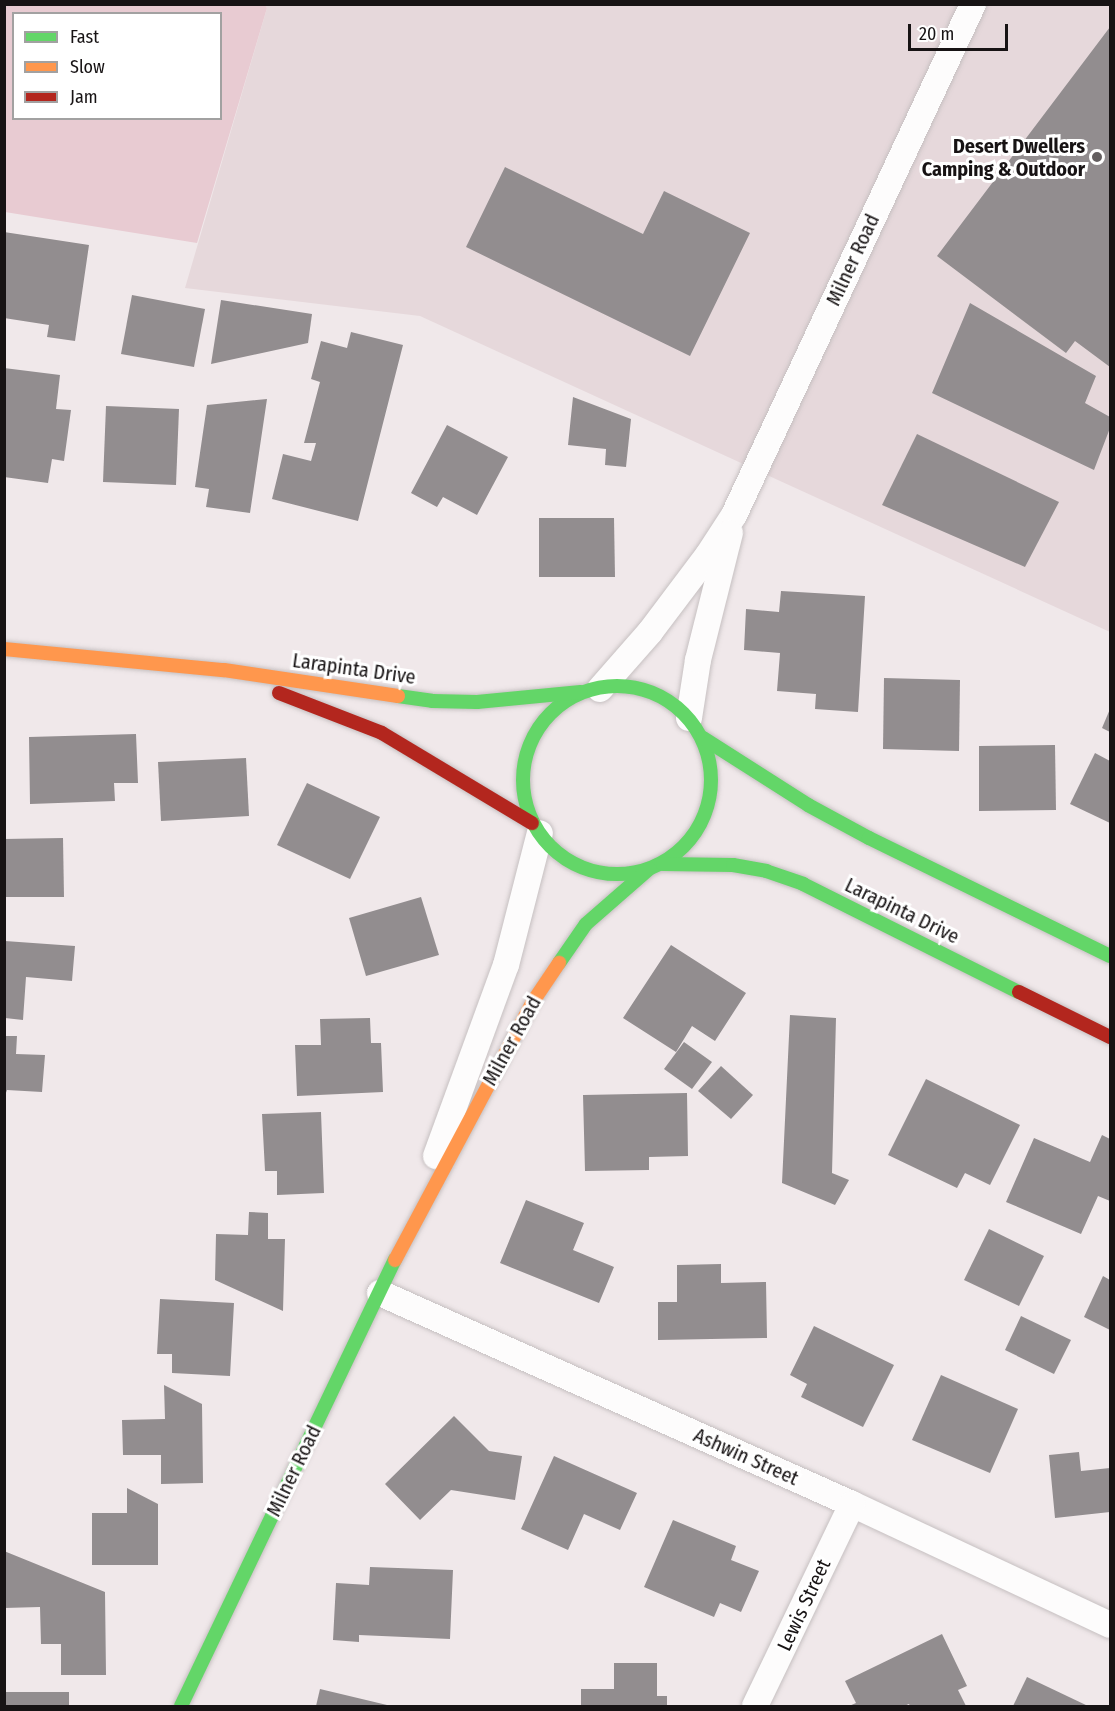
<!DOCTYPE html>
<style>
body{margin:0}
#map{position:relative;width:1115px;height:1711px;overflow:hidden;background:#f0e8ea;font-family:"Fira Sans Condensed",sans-serif}
div>[style]{position:absolute}
.built>*{inset:0;background:#e6d8db}
.green>*{inset:0;background:#e8cbd2}
.building>*{inset:0;background:#928d8f}
.roads{filter:drop-shadow(0 0 2px #c6c0c1) drop-shadow(0 0 2px #c6c0c1)}
.street>*{height:26px;margin:-13px;padding:0 13px;transform-origin:13px;border-radius:13px;background:#fdfcfc}
.fast>*{height:14px;margin:-7px;padding:0 7px;transform-origin:7px;border-radius:7px;background:#63d668}
.fast>.ring{margin:-7px;padding:0;box-sizing:content-box;background:none;border:14px solid #63d668;border-radius:50%}
.slow>*{height:14px;margin:-7px;padding:0 7px;transform-origin:7px;border-radius:7px;background:#ff974d}
.jam>*{height:14px;margin:-7px;padding:0 7px;transform-origin:7px;border-radius:7px;background:#b3261e}
.dots>*{width:16px;height:16px;translate:-50% -50%;box-sizing:border-box;border:3px solid #fff;border-radius:50%}
span{translate:-50% -50%;white-space:nowrap;text-align:center;line-height:1.15;-webkit-text-stroke:6px #fff;paint-order:stroke}
.poi-label{font-size:20px;color:#171314;font-weight:700}
.right{translate:-100% -50%;text-align:right}
.street-label{font-size:20px;color:#171314}
.frame{position:absolute;inset:0;border:6px solid #171314;pointer-events:none}
.legend{position:absolute;left:12px;top:12px;width:210px;height:108px;box-sizing:border-box;background:#fff;border:2px solid #a2a1a1;margin:0;padding:8px 10px;list-style:none;font-size:18px;color:#171314}
.legend li{display:flex;align-items:center;gap:12px;height:30px}
.legend b{width:30px;border:2px solid #a2a1a1}
.scale{position:absolute;left:908px;top:24px;width:100px;height:27px;box-sizing:border-box;border:3px solid #171314;border-top:0;padding-left:8px;font-size:18px;line-height:21px;white-space:nowrap;color:#171314;-webkit-text-stroke:4px #fff;paint-order:stroke}
</style>
<div id="map">
<div class="built">
<div style="clip-path:polygon(265px 5px,1110px 5px,1110px 632px,420px 316px,185px 288px,267px 8px)"></div>
</div>
<div class="green">
<div style="clip-path:polygon(evenodd,4px 5px,265px 5px,267px 8px,197px 243px,5px 212px,4px 5px,14px 14px,220px 14px,220px 118px,14px 118px,14px 14px)"></div>
</div>
<div class="building">
<div style="clip-path:polygon(1110px 27px,1110px 367px,1075px 341px,1066px 353px,937px 256px)"></div>
<div style="clip-path:polygon(505px 167px,643px 234px,664px 191px,750px 233px,690px 356px,466px 247px)"></div>
<div style="clip-path:polygon(4px 232px,89px 245px,75px 341px,47px 337px,49px 325px,4px 318px)"></div>
<div style="clip-path:polygon(132px 295px,205px 309px,194px 367px,121px 354px)"></div>
<div style="clip-path:polygon(221px 300px,312px 314px,308px 343px,211px 364px)"></div>
<div style="clip-path:polygon(970px 303px,1096px 376px,1085px 403px,1110px 417px,1110px 428px,1094px 470px,932px 393px)"></div>
<div style="clip-path:polygon(351px 332px,403px 345px,358px 521px,272px 499px,283px 454px,311px 461px,316px 443px,304px 443px,320px 382px,311px 379px,321px 341px,347px 348px)"></div>
<div style="clip-path:polygon(4px 368px,60px 375px,56px 409px,71px 410px,64px 461px,52px 459px,48px 483px,4px 477px)"></div>
<div style="clip-path:polygon(573px 397px,631px 419px,626px 467px,605px 465px,606px 449px,568px 445px)"></div>
<div style="clip-path:polygon(267px 399px,250px 513px,206px 507px,209px 489px,195px 487px,207px 405px)"></div>
<div style="clip-path:polygon(106px 406px,179px 409px,176px 485px,103px 482px)"></div>
<div style="clip-path:polygon(447px 425px,508px 457px,477px 515px,443px 497px,437px 507px,411px 493px)"></div>
<div style="clip-path:polygon(917px 434px,1059px 502px,1025px 567px,882px 505px)"></div>
<div style="clip-path:polygon(539px 518px,614px 518px,615px 577px,539px 577px)"></div>
<div style="clip-path:polygon(781px 591px,865px 596px,858px 712px,815px 709px,816px 694px,777px 691px,780px 653px,744px 650px,746px 609px,779px 612px)"></div>
<div style="clip-path:polygon(884px 678px,960px 680px,959px 751px,883px 749px)"></div>
<div style="clip-path:polygon(1110px 709px,1110px 732px,1102px 728px)"></div>
<div style="clip-path:polygon(136px 734px,138px 783px,114px 783px,115px 801px,30px 804px,29px 737px)"></div>
<div style="clip-path:polygon(1055px 745px,1056px 810px,979px 811px,979px 746px)"></div>
<div style="clip-path:polygon(1095px 753px,1110px 761px,1110px 823px,1070px 804px)"></div>
<div style="clip-path:polygon(246px 758px,249px 816px,161px 821px,158px 762px)"></div>
<div style="clip-path:polygon(307px 783px,380px 817px,350px 879px,277px 845px)"></div>
<div style="clip-path:polygon(63px 838px,64px 897px,4px 897px,4px 839px)"></div>
<div style="clip-path:polygon(421px 897px,439px 955px,366px 976px,349px 918px)"></div>
<div style="clip-path:polygon(5px 941px,75px 946px,72px 981px,26px 977px,23px 1020px,5px 1018px)"></div>
<div style="clip-path:polygon(671px 945px,746px 993px,715px 1041px,692px 1026px,676px 1052px,623px 1018px)"></div>
<div style="clip-path:polygon(790px 1015px,836px 1018px,832px 1173px,849px 1180px,835px 1205px,782px 1183px)"></div>
<div style="clip-path:polygon(370px 1018px,371px 1043px,381px 1043px,383px 1092px,297px 1096px,295px 1045px,321px 1045px,320px 1019px)"></div>
<div style="clip-path:polygon(4px 1036px,17px 1036px,16px 1054px,45px 1055px,42px 1092px,7px 1090px,4px 1098px)"></div>
<div style="clip-path:polygon(684px 1042px,712px 1062px,692px 1089px,664px 1069px)"></div>
<div style="clip-path:polygon(721px 1066px,753px 1095px,731px 1119px,698px 1091px)"></div>
<div style="clip-path:polygon(926px 1079px,1020px 1125px,990px 1185px,965px 1173px,957px 1188px,888px 1155px)"></div>
<div style="clip-path:polygon(687px 1093px,688px 1156px,649px 1157px,649px 1170px,585px 1171px,583px 1095px)"></div>
<div style="clip-path:polygon(321px 1112px,324px 1193px,277px 1195px,277px 1171px,265px 1171px,262px 1114px)"></div>
<div style="clip-path:polygon(1102px 1135px,1110px 1139px,1110px 1201px,1098px 1196px,1081px 1234px,1006px 1202px,1034px 1138px,1090px 1162px)"></div>
<div style="clip-path:polygon(526px 1200px,584px 1223px,573px 1250px,614px 1267px,599px 1303px,500px 1263px)"></div>
<div style="clip-path:polygon(249px 1212px,268px 1213px,268px 1239px,285px 1239px,283px 1311px,215px 1280px,216px 1234px,248px 1235px)"></div>
<div style="clip-path:polygon(989px 1229px,1044px 1256px,1019px 1306px,964px 1280px)"></div>
<div style="clip-path:polygon(721px 1264px,721px 1283px,766px 1282px,767px 1338px,658px 1340px,658px 1302px,677px 1302px,677px 1265px)"></div>
<div style="clip-path:polygon(1103px 1276px,1110px 1280px,1110px 1330px,1084px 1317px)"></div>
<div style="clip-path:polygon(160px 1299px,234px 1303px,230px 1376px,172px 1373px,172px 1354px,157px 1354px)"></div>
<div style="clip-path:polygon(1021px 1316px,1071px 1340px,1054px 1374px,1005px 1350px)"></div>
<div style="clip-path:polygon(814px 1326px,894px 1365px,863px 1427px,801px 1397px,807px 1384px,790px 1375px)"></div>
<div style="clip-path:polygon(941px 1375px,1018px 1409px,990px 1473px,912px 1440px)"></div>
<div style="clip-path:polygon(164px 1385px,202px 1404px,203px 1483px,161px 1484px,161px 1455px,123px 1455px,122px 1420px,165px 1419px)"></div>
<div style="clip-path:polygon(454px 1416px,489px 1451px,522px 1456px,515px 1500px,451px 1490px,420px 1520px,385px 1484px)"></div>
<div style="clip-path:polygon(1079px 1452px,1081px 1471px,1110px 1468px,1110px 1512px,1055px 1518px,1049px 1455px)"></div>
<div style="clip-path:polygon(554px 1456px,637px 1493px,620px 1530px,584px 1514px,568px 1550px,521px 1529px)"></div>
<div style="clip-path:polygon(127px 1488px,158px 1504px,158px 1565px,92px 1565px,92px 1513px,127px 1513px)"></div>
<div style="clip-path:polygon(673px 1520px,736px 1546px,731px 1560px,759px 1571px,741px 1612px,720px 1603px,714px 1617px,644px 1587px)"></div>
<div style="clip-path:polygon(4px 1551px,105px 1592px,106px 1675px,61px 1675px,61px 1644px,41px 1644px,40px 1607px,4px 1608px)"></div>
<div style="clip-path:polygon(370px 1567px,453px 1570px,450px 1639px,359px 1635px,359px 1642px,333px 1640px,336px 1583px,369px 1585px)"></div>
<div style="clip-path:polygon(942px 1634px,967px 1686px,958px 1690px,966px 1706px,910px 1706px,909px 1704px,904px 1706px,849px 1706px,856px 1703px,845px 1681px)"></div>
<div style="clip-path:polygon(614px 1663px,657px 1663px,657px 1696px,667px 1696px,667px 1706px,581px 1706px,581px 1689px,614px 1689px)"></div>
<div style="clip-path:polygon(1027px 1677px,1088px 1706px,1013px 1706px)"></div>
<div style="clip-path:polygon(320px 1689px,387px 1705px,386px 1706px,316px 1706px)"></div>
<div style="clip-path:polygon(4px 1692px,69px 1692px,69px 1706px,4px 1706px)"></div>
</div>
<div class="roads">
<div class="street">
<div style="left:600px;top:689px;width:76px;rotate:-48.7deg"></div>
<div style="left:650px;top:632px;width:96px;rotate:-53deg"></div>
<div style="left:708px;top:555px;width:48px;rotate:-57deg"></div>
<div style="left:734px;top:515px;width:564px;rotate:-64.93deg"></div>
<div style="left:689px;top:718px;width:59px;rotate:-81.2deg"></div>
<div style="left:698px;top:660px;width:131px;rotate:-75.9deg"></div>
<div style="left:436px;top:1156px;width:203px;rotate:-69.9deg"></div>
<div style="left:506px;top:965px;width:136px;rotate:-75.6deg"></div>
<div style="left:380px;top:1293px;width:517px;rotate:24.09deg"></div>
<div style="left:852px;top:1504px;width:285px;rotate:25.1deg"></div>
<div style="left:755px;top:1706px;width:224px;rotate:-64.3deg"></div>
</div>
<div class="fast">
<div class="ring" style="left:523px;top:686px;width:174px;height:174px"></div>
<div style="left:398px;top:696px;width:34px;rotate:8deg"></div>
<div style="left:432px;top:701px;width:45px;rotate:1.3deg"></div>
<div style="left:477px;top:702px;width:104px;rotate:-5.5deg"></div>
<div style="left:703px;top:738px;width:125px;rotate:32.5deg"></div>
<div style="left:808px;top:805px;width:69px;rotate:28.4deg"></div>
<div style="left:869px;top:838px;width:268px;rotate:26.1deg"></div>
<div style="left:663px;top:864px;width:70px;rotate:0.8deg"></div>
<div style="left:733px;top:865px;width:34px;rotate:10deg"></div>
<div style="left:766px;top:871px;width:39px;rotate:19deg"></div>
<div style="left:803px;top:884px;width:241px;rotate:26.6deg"></div>
<div style="left:559px;top:963px;width:47px;rotate:-55.3deg"></div>
<div style="left:586px;top:924px;width:84px;rotate:-41.1deg"></div>
<div style="left:181px;top:1706px;width:495px;rotate:-64.4deg"></div>
</div>
<div class="slow">
<div style="left:4px;top:649px;width:221px;rotate:5.5deg"></div>
<div style="left:224px;top:670px;width:176px;rotate:8.5deg"></div>
<div style="left:395px;top:1260px;width:295px;rotate:-61.9deg"></div>
<div style="left:534px;top:1000px;width:45px;rotate:-56deg"></div>
</div>
<div class="jam">
<div style="left:279px;top:693px;width:110px;rotate:21.2deg"></div>
<div style="left:382px;top:733px;width:175px;rotate:31deg"></div>
<div style="left:1019px;top:992px;width:102px;rotate:26.3deg"></div>
</div>
</div>
<div class="dots">
<div style="left:1097px;top:157px;background:#635e5f"></div>
</div>
<div class="poi-label">
<span class="right" style="left:1085px;top:158px">Desert Dwellers<br>Camping &amp; Outdoor</span>
</div>
<div class="street-label">
<span style="left:853px;top:260px;rotate:-65deg">Milner Road</span>
<span style="left:354px;top:669px;rotate:8deg">Larapinta Drive</span>
<span style="left:902px;top:911px;rotate:26deg">Larapinta Drive</span>
<span style="left:512px;top:1041px;rotate:-61deg">Milner Road</span>
<span style="left:746px;top:1457px;rotate:24deg">Ashwin Street</span>
<span style="left:294px;top:1471px;rotate:-64deg">Milner Road</span>
<span style="left:804px;top:1605px;rotate:-65deg">Lewis Street</span>
</div>
<div class="frame"></div>
<ul class="legend">
<li><b style="height:8px;background:#63d668"></b>Fast</li>
<li><b style="height:8px;background:#ff974d"></b>Slow</li>
<li><b style="height:8px;background:#b3261e"></b>Jam</li>
</ul>
<div class="scale">20 m</div>
</div>
